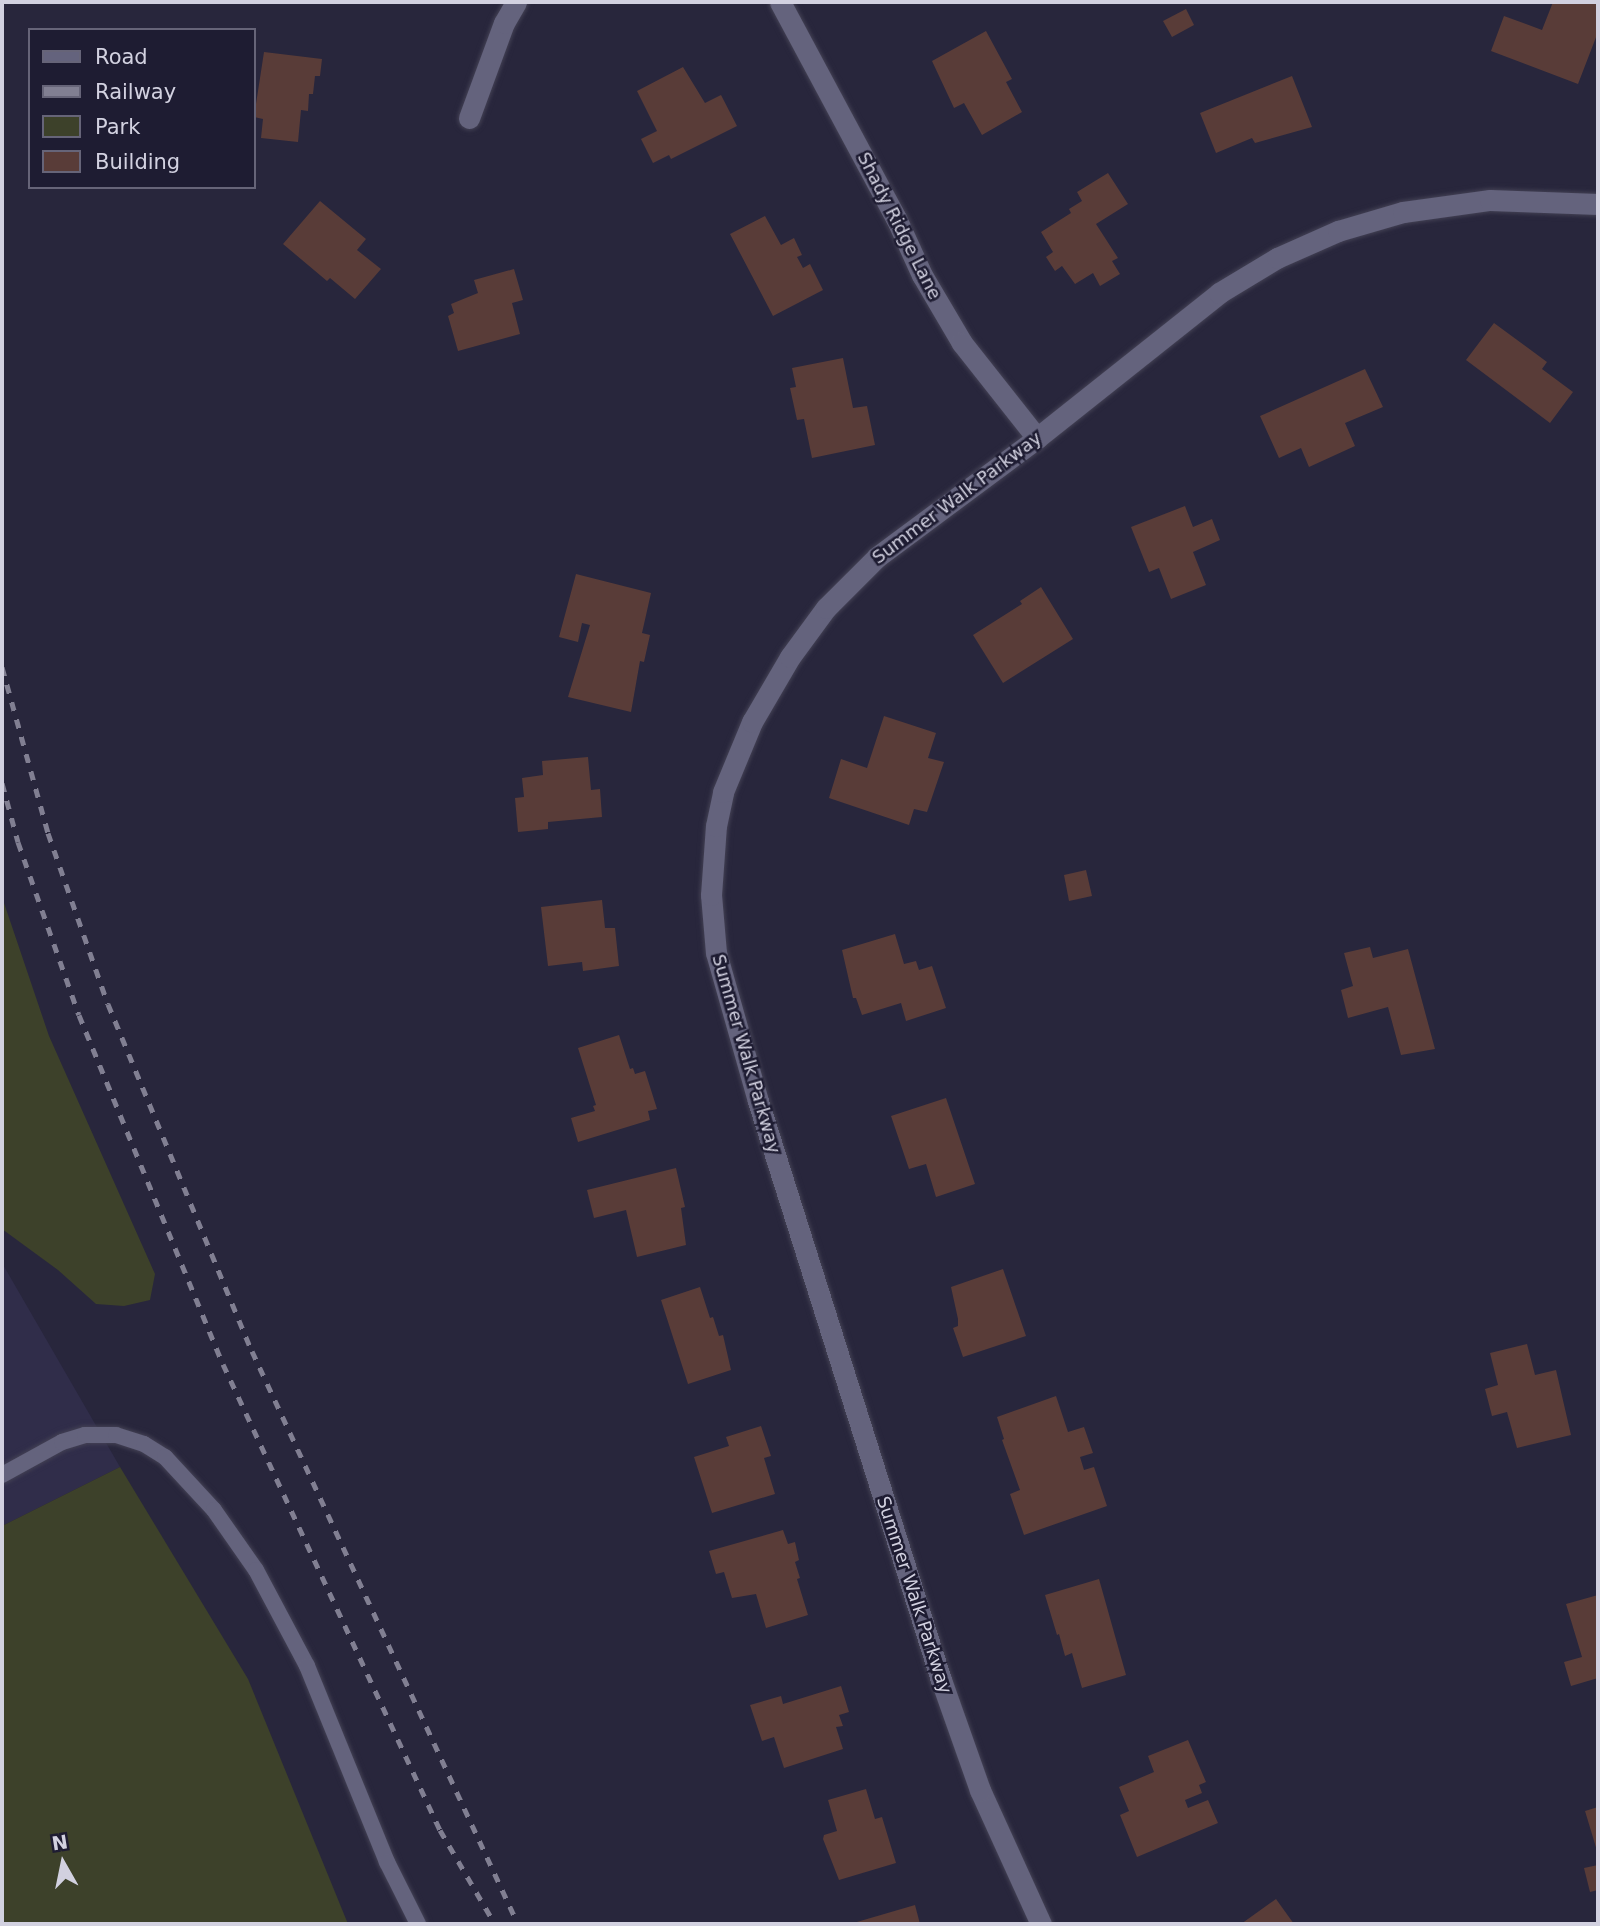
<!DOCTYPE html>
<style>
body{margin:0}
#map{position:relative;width:1600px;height:1926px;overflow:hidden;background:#28263c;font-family:"DejaVu Sans",sans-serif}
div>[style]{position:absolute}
.built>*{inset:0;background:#302d4a}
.green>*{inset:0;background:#3d412a}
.building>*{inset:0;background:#593c38}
.roads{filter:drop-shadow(0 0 2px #434154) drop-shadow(0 0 2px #434154)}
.service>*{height:16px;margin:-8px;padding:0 8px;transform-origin:8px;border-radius:8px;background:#64637d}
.minor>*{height:21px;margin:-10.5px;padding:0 10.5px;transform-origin:10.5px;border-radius:10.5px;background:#64637d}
.rail>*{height:5px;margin-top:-2.5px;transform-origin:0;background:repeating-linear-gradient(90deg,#817f92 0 9px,transparent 0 18px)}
span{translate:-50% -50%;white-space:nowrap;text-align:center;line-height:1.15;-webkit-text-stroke:5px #1e1c32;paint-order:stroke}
.street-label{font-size:18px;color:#d2d1e0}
.frame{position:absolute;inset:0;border:4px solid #d2d1e0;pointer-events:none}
.legend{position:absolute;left:28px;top:28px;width:228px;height:161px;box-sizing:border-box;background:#1e1c32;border:2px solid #666478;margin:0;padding:9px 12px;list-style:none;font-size:21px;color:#d2d1e0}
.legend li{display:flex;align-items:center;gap:14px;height:35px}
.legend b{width:35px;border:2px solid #666478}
.north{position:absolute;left:28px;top:1828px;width:70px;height:70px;-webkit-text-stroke:5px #1e1c32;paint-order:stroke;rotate:351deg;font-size:19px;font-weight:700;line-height:28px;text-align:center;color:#d2d1e0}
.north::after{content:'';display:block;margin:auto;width:24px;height:32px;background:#d2d1e0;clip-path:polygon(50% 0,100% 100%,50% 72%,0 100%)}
</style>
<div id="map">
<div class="built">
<div style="clip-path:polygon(2px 1263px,120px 1467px,2px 1526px)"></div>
</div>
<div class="green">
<div style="clip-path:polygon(2px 897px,49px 1036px,155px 1274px,150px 1300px,124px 1306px,96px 1304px,58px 1270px,2px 1229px)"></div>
<div style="clip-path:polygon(120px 1467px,248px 1679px,348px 1924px,2px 1924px,2px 1526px)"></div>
</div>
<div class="building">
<div style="clip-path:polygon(1553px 2px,1598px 2px,1598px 32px,1578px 84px,1491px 51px,1504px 16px,1542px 30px)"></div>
<div style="clip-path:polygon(1186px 9px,1194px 25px,1172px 37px,1163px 21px)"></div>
<div style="clip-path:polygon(986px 31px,1012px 79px,1006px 82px,1022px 112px,982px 135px,964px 103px,954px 108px,932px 61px)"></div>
<div style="clip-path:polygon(264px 52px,322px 59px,320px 76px,315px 76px,313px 94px,309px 94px,308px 111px,301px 110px,298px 142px,261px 138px,263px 119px,254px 117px)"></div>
<div style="clip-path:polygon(683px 67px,705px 103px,721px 95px,737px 126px,671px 159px,669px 155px,653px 163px,641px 139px,657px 131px,637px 91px)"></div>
<div style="clip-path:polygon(1292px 76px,1312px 127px,1255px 143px,1252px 138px,1216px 153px,1200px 113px)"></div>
<div style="clip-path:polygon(1108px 173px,1128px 204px,1096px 224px,1118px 258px,1112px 261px,1120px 274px,1100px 286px,1093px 273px,1075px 284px,1062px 266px,1055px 271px,1046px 257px,1053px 252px,1041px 232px,1071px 213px,1069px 209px,1082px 201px,1077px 192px)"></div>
<div style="clip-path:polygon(320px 201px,366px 239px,357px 250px,381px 269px,355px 299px,330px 278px,327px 281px,283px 244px)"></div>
<div style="clip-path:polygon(765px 216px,781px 245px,794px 238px,802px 255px,797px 257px,803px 268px,810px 264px,823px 290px,773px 316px,730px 234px)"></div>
<div style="clip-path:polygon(514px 269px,523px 300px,512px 303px,520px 334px,458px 351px,448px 316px,454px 313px,451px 304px,478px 293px,474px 280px)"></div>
<div style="clip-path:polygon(1494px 323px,1547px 362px,1542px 369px,1573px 392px,1550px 423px,1466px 360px)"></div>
<div style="clip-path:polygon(843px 358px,853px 408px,867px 406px,875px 445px,812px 458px,804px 419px,797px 420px,790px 388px,796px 387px,792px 368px)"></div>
<div style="clip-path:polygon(1365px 369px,1383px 407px,1345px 423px,1355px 446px,1309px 467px,1301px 448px,1279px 458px,1260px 416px)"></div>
<div style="clip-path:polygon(1185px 506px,1193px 527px,1212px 519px,1220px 540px,1193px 552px,1206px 585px,1171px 599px,1159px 568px,1149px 572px,1131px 527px)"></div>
<div style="clip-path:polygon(576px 574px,651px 593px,642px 633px,650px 635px,644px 662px,640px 661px,631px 712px,568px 697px,590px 625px,582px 623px,578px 642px,559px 637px)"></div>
<div style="clip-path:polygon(1041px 587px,1073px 639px,1003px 683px,973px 635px,1022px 604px,1020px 601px)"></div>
<div style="clip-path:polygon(884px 716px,936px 733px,928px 758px,944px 762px,927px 812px,914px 809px,909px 825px,829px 798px,841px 759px,867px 768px)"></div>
<div style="clip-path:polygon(588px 757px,591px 790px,600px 789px,602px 817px,548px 822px,548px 829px,518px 832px,515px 798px,524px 797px,522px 778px,543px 775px,542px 761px)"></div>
<div style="clip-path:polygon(1086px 870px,1092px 896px,1069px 901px,1064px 875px)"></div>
<div style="clip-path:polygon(602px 900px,605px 928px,615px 928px,619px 966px,583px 971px,582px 962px,548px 966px,541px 907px)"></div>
<div style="clip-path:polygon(895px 934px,904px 964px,916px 961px,919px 970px,932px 966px,946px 1008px,906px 1021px,901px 1003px,862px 1015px,856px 998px,853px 998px,842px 950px)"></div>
<div style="clip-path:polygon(1370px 947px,1373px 958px,1408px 949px,1435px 1049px,1401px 1055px,1388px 1007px,1348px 1018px,1341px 990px,1353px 986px,1344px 953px)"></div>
<div style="clip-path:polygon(619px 1035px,630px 1069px,633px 1068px,635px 1074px,645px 1071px,657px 1109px,648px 1111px,650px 1120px,578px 1142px,571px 1118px,595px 1111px,593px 1106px,596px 1105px,578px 1048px)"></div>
<div style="clip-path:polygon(946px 1098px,975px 1184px,936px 1197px,926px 1164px,909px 1169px,891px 1116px)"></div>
<div style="clip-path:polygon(676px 1168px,685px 1207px,681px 1208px,686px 1245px,637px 1257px,626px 1210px,594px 1218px,587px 1190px)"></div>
<div style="clip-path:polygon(1003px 1269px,1026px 1336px,963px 1357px,953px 1328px,958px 1326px,958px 1319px,951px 1287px)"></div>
<div style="clip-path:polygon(700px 1287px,710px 1318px,713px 1317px,719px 1336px,723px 1335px,731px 1370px,688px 1384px,661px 1300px)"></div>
<div style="clip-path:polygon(1527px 1344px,1535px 1375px,1556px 1370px,1571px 1435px,1517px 1448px,1507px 1412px,1492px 1416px,1485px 1389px,1498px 1385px,1490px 1353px)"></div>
<div style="clip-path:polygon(1056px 1396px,1068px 1432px,1084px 1427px,1093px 1453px,1080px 1457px,1084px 1470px,1094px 1467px,1107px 1506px,1024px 1535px,1010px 1494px,1020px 1490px,1002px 1440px,1004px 1439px,997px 1417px)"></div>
<div style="clip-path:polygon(761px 1426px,771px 1456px,764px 1458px,775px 1494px,712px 1513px,694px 1457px,729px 1446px,726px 1437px)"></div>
<div style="clip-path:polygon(783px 1530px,788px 1544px,795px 1542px,799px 1560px,795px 1562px,800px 1578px,797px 1579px,808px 1615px,766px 1628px,756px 1594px,732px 1598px,724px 1572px,716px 1574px,709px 1551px)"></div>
<div style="clip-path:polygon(1099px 1579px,1126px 1675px,1082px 1688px,1072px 1653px,1065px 1656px,1059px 1634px,1057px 1635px,1045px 1595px)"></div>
<div style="clip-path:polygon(1598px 1595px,1598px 1678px,1571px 1686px,1564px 1662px,1582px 1657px,1566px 1604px)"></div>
<div style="clip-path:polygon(841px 1686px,849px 1712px,839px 1715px,843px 1726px,836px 1727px,843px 1749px,784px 1768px,774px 1737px,762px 1741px,750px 1705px,781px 1696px,783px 1704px)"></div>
<div style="clip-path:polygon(1188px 1740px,1206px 1782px,1199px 1785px,1202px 1793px,1185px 1800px,1188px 1808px,1208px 1800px,1218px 1823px,1137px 1857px,1120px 1815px,1129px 1811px,1119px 1787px,1154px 1772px,1148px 1756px)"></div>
<div style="clip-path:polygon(866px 1789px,875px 1819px,882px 1817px,896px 1863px,839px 1880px,823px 1839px,824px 1835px,837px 1831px,828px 1800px)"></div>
<div style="clip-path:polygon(1598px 1807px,1598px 1854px,1585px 1811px)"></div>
<div style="clip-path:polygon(1598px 1865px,1598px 1890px,1590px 1892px,1584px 1868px)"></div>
<div style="clip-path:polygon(1276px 1899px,1294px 1924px,1241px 1924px)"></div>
<div style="clip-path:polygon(915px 1905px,920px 1924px,850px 1924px)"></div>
</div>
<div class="roads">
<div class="service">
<div style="left:2px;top:1475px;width:68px;rotate:-28.8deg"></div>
<div style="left:62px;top:1442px;width:24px;rotate:-17deg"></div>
<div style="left:85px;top:1435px;width:31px"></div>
<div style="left:116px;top:1435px;width:29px;rotate:18deg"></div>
<div style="left:144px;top:1444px;width:25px;rotate:32deg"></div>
<div style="left:165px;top:1457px;width:72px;rotate:47.2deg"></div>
<div style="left:214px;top:1510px;width:73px;rotate:55deg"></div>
<div style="left:256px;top:1570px;width:109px;rotate:62deg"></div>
<div style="left:307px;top:1666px;width:212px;rotate:67.8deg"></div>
<div style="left:387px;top:1862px;width:69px;rotate:63.4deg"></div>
</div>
<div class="minor">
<div style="left:780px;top:2px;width:245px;rotate:61.8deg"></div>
<div style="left:896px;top:218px;width:63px;rotate:65.5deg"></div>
<div style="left:922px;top:275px;width:79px;rotate:59.5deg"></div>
<div style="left:962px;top:343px;width:121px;rotate:51.7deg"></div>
<div style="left:469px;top:118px;width:101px;rotate:-69.8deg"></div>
<div style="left:504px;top:23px;width:24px;rotate:-60deg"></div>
<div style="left:1041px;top:1924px;width:147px;rotate:-114.5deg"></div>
<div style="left:980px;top:1790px;width:117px;rotate:-109.5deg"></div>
<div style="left:941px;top:1680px;width:607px;rotate:-107.54deg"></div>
<div style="left:758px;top:1101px;width:154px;rotate:-105.8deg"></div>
<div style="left:716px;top:953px;width:58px;rotate:-94.9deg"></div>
<div style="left:711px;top:895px;width:69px;rotate:-85.9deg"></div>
<div style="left:716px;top:826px;width:35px;rotate:-78deg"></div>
<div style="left:723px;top:792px;width:76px;rotate:-67.5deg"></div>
<div style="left:752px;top:722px;width:75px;rotate:-59.7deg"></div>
<div style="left:790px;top:657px;width:61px;rotate:-53.7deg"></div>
<div style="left:826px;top:608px;width:72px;rotate:-45deg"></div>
<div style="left:877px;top:557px;width:199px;rotate:-36.6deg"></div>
<div style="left:1037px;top:438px;width:233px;rotate:-38.5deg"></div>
<div style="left:1219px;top:293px;width:68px;rotate:-31.1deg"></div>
<div style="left:1277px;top:258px;width:67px;rotate:-23.9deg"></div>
<div style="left:1338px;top:231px;width:68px;rotate:-16.3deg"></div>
<div style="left:1403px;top:212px;width:88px;rotate:-7.9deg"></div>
<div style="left:1490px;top:200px;width:108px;rotate:2.1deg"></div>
</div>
</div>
<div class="rail">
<div style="left:2px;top:667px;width:172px;rotate:74.5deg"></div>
<div style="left:48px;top:833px;width:181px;rotate:70.7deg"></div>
<div style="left:108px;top:1004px;width:376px;rotate:67.5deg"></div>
<div style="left:252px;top:1351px;width:632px;rotate:65.1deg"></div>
<div style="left:2px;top:783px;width:61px;rotate:74.8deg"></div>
<div style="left:18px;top:842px;width:183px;rotate:70.6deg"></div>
<div style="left:79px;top:1015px;width:378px;rotate:67.6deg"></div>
<div style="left:223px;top:1364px;width:514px;rotate:65.03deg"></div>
<div style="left:440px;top:1830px;width:109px;rotate:59.7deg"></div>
</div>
<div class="street-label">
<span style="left:899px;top:226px;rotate:63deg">Shady Ridge Lane</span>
<span style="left:957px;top:498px;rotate:-37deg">Summer Walk Parkway</span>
<span style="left:746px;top:1054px;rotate:74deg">Summer Walk Parkway</span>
<span style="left:914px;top:1595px;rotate:72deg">Summer Walk Parkway</span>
</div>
<div class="frame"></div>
<ul class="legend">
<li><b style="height:9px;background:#64637d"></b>Road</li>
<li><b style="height:9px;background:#817f92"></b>Railway</li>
<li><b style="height:19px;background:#3d412a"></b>Park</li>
<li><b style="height:19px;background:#593c38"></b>Building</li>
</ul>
<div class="north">N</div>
</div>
